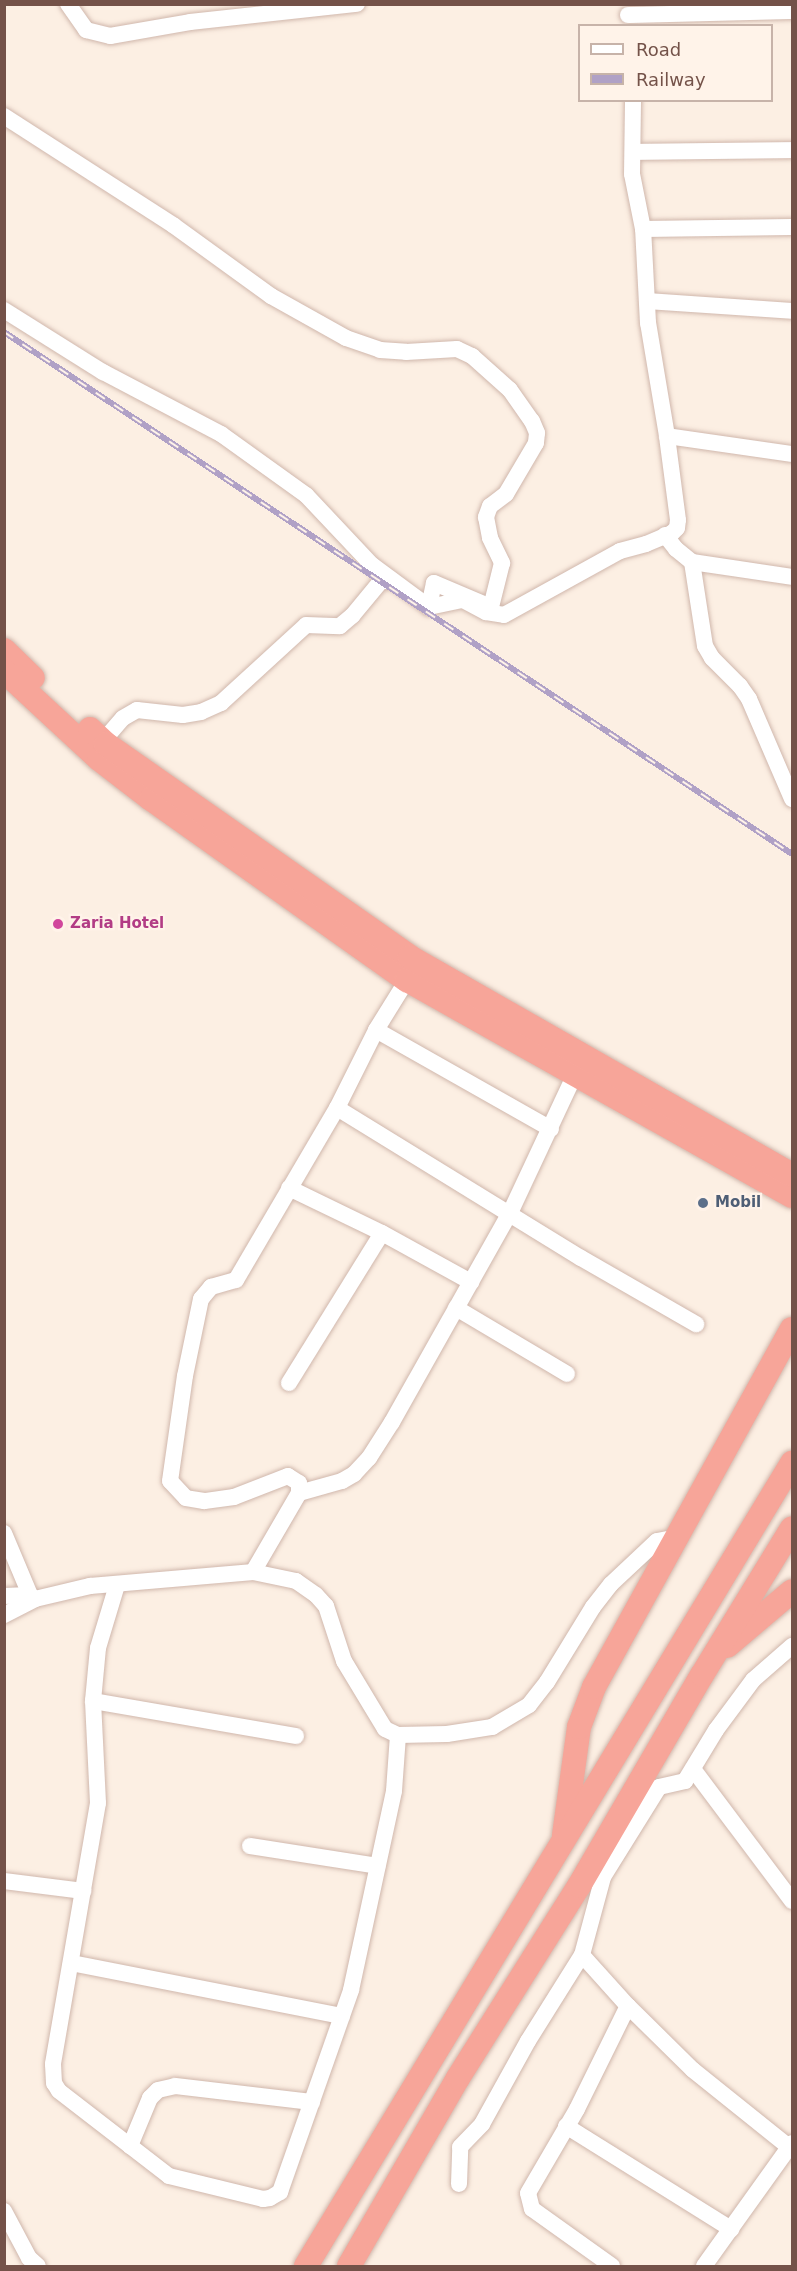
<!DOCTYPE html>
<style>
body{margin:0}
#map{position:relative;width:797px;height:2271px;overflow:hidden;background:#fcefe3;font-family:"DejaVu Sans",sans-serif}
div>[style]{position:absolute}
.roads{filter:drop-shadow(0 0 2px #d0b7ac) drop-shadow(0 0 2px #d0b7ac)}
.minor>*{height:16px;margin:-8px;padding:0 8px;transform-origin:8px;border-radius:8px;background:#fff}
.highway>*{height:24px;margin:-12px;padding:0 12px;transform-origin:12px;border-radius:12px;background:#f7a599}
.rail>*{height:6px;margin-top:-3px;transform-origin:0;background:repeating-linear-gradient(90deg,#fff3e9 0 11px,#b0a1c6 0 22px);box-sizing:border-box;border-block:2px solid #b0a1c6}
.dots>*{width:16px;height:16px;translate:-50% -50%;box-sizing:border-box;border:3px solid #fff3e9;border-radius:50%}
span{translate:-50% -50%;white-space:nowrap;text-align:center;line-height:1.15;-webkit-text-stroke:4.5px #fff3e9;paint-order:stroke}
.hotel-label{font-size:15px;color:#b23c85;font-weight:700}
.left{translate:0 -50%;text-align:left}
.service-label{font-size:15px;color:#4e5e75;font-weight:700}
.frame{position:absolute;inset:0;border:6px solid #745249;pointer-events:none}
.legend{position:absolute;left:578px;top:24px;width:195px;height:78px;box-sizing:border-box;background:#fff3e9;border:2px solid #c7b3a9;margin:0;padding:8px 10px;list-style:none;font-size:18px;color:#745249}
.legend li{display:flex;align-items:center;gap:12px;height:30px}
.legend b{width:30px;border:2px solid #c7b3a9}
</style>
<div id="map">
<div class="roads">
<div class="minor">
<div style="left:68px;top:4px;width:32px;rotate:55deg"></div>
<div style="left:86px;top:30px;width:25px;rotate:14deg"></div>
<div style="left:110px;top:36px;width:81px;rotate:-9.9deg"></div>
<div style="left:190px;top:22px;width:168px;rotate:-6.2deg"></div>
<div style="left:628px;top:15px;width:164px;rotate:-1.4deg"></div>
<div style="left:4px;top:116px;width:201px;rotate:32.8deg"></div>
<div style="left:173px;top:225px;width:121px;rotate:35.9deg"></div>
<div style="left:271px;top:296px;width:86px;rotate:29.2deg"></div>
<div style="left:346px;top:338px;width:36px;rotate:19deg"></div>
<div style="left:380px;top:350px;width:26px;rotate:4deg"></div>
<div style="left:406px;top:352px;width:51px;rotate:-3.4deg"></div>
<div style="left:457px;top:349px;width:17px;rotate:25deg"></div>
<div style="left:472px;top:356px;width:51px;rotate:41.8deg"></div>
<div style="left:510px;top:390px;width:38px;rotate:55deg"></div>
<div style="left:532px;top:421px;width:13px;rotate:67deg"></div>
<div style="left:537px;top:433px;width:10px;rotate:96deg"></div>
<div style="left:536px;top:443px;width:59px;rotate:120.5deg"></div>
<div style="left:506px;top:494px;width:20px;rotate:143deg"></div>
<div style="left:490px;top:506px;width:12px;rotate:110deg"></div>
<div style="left:486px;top:517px;width:21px;rotate:79deg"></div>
<div style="left:490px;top:538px;width:28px;rotate:64deg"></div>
<div style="left:502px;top:563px;width:45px;rotate:104deg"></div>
<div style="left:491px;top:607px;width:62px;rotate:-157.2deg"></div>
<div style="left:434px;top:583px;width:25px;rotate:102deg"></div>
<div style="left:633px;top:152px;width:159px;rotate:-0.7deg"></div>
<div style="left:643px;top:229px;width:149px;rotate:-0.8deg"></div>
<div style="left:647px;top:301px;width:145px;rotate:3.9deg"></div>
<div style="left:4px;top:310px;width:117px;rotate:32.1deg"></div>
<div style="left:103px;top:372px;width:133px;rotate:27.7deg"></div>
<div style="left:221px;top:434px;width:105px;rotate:35.7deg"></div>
<div style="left:306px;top:495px;width:96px;rotate:46.7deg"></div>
<div style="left:372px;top:565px;width:71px;rotate:36.4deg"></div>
<div style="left:429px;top:607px;width:35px;rotate:-12deg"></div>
<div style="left:463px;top:600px;width:26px;rotate:28deg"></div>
<div style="left:486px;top:612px;width:18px;rotate:9deg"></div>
<div style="left:504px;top:615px;width:132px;rotate:-28.9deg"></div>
<div style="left:620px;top:551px;width:27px;rotate:-15deg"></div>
<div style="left:646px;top:544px;width:28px;rotate:-23deg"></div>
<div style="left:672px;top:533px;width:7px;rotate:-45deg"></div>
<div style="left:677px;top:528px;width:8px;rotate:-83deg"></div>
<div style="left:678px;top:520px;width:85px;rotate:-97.5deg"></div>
<div style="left:667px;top:436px;width:115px;rotate:-99.5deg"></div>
<div style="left:648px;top:323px;width:94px;rotate:-93deg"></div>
<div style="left:643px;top:229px;width:56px;rotate:-101.3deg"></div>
<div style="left:632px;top:174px;width:74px;rotate:-89.2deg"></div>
<div style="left:667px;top:436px;width:126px;rotate:8.2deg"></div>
<div style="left:665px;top:535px;width:18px;rotate:52deg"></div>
<div style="left:676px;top:549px;width:21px;rotate:39deg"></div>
<div style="left:692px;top:562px;width:101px;rotate:8.5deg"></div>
<div style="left:692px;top:562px;width:85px;rotate:81.2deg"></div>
<div style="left:705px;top:646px;width:14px;rotate:60deg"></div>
<div style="left:712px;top:658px;width:40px;rotate:45deg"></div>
<div style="left:740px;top:686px;width:16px;rotate:55deg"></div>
<div style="left:749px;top:699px;width:109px;rotate:66.7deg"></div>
<div style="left:103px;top:741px;width:30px;rotate:-49deg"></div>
<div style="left:123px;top:718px;width:16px;rotate:-30deg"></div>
<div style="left:137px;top:710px;width:46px;rotate:6.2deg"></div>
<div style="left:183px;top:715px;width:18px;rotate:-9deg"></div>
<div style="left:201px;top:712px;width:22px;rotate:-24deg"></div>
<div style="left:221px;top:703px;width:115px;rotate:-42.5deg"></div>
<div style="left:306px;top:625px;width:34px;rotate:2deg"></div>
<div style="left:340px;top:626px;width:16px;rotate:-40deg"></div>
<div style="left:352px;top:616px;width:45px;rotate:-50.4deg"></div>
<div style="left:381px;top:581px;width:10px"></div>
<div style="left:376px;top:1030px;width:201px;rotate:29.5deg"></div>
<div style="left:337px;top:1108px;width:286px;rotate:31.6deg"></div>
<div style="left:581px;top:1258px;width:133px;rotate:29.9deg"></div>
<div style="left:289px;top:1188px;width:103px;rotate:25.8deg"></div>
<div style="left:382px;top:1233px;width:102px;rotate:28.8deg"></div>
<div style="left:456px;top:1308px;width:129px;rotate:30.7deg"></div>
<div style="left:289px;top:1383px;width:176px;rotate:-58.2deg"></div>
<div style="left:299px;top:1493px;width:10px;rotate:-90deg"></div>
<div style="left:299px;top:1483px;width:13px;rotate:-148deg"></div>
<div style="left:288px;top:1476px;width:58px;rotate:158.7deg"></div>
<div style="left:234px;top:1497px;width:30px;rotate:172deg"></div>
<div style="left:204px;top:1501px;width:18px;rotate:-171deg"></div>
<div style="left:186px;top:1498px;width:23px;rotate:-133deg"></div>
<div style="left:170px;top:1481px;width:106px;rotate:-81.9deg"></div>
<div style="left:185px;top:1376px;width:79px;rotate:-78.3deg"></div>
<div style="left:201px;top:1299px;width:16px;rotate:-50deg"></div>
<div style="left:211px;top:1287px;width:26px;rotate:-16deg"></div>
<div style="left:236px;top:1280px;width:199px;rotate:-59.6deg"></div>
<div style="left:337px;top:1108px;width:87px;rotate:-63.4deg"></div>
<div style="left:376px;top:1030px;width:59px;rotate:-58.2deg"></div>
<div style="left:4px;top:1533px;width:67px;rotate:67.2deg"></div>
<div style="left:30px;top:1595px;width:6px;rotate:39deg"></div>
<div style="left:253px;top:1572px;width:91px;rotate:-59.8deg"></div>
<div style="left:299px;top:1493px;width:45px;rotate:-15.6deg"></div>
<div style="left:342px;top:1481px;width:14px;rotate:-30deg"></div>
<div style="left:354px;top:1474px;width:22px;rotate:-47deg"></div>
<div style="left:369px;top:1458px;width:43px;rotate:-57.4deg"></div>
<div style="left:392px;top:1422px;width:240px;rotate:-60.6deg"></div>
<div style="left:510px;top:1213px;width:153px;rotate:-64.9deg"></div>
<div style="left:117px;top:1585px;width:66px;rotate:106.8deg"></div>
<div style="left:98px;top:1648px;width:53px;rotate:95.4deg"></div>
<div style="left:93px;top:1701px;width:102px;rotate:87.2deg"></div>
<div style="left:98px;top:1803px;width:265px;rotate:99.8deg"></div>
<div style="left:53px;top:2064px;width:19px;rotate:87deg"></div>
<div style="left:54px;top:2083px;width:9px;rotate:58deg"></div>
<div style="left:59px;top:2091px;width:139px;rotate:37.7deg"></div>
<div style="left:169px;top:2176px;width:97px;rotate:13.7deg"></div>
<div style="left:263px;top:2199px;width:7px;rotate:-8deg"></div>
<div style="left:270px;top:2198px;width:12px;rotate:-31deg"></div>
<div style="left:280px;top:2192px;width:214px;rotate:-70.6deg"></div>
<div style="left:351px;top:1990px;width:204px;rotate:-77.8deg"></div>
<div style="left:394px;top:1791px;width:56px;rotate:-85.9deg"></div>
<div style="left:4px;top:1596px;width:26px;rotate:-2deg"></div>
<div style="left:4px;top:1615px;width:35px;rotate:-27deg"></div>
<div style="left:35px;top:1599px;width:57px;rotate:-13.3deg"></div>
<div style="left:90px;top:1586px;width:164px;rotate:-4.9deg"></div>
<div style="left:253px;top:1572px;width:44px;rotate:11.8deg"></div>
<div style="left:296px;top:1581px;width:24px;rotate:35deg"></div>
<div style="left:316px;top:1595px;width:15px;rotate:48deg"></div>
<div style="left:326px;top:1606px;width:58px;rotate:71.9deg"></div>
<div style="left:344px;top:1661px;width:79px;rotate:58.9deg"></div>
<div style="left:385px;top:1729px;width:14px;rotate:25deg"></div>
<div style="left:398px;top:1735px;width:49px;rotate:-1.2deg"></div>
<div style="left:447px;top:1734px;width:46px;rotate:-8.8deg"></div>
<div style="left:492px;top:1727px;width:43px;rotate:-30.7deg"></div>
<div style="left:529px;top:1705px;width:29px;rotate:-52deg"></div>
<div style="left:547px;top:1682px;width:88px;rotate:-58.5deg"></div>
<div style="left:593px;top:1607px;width:29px;rotate:-52deg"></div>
<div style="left:611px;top:1584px;width:63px;rotate:-43.1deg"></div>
<div style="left:657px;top:1541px;width:21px;rotate:-11deg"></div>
<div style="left:93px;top:1701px;width:206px;rotate:9.8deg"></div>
<div style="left:693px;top:1769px;width:165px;rotate:53.1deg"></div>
<div style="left:250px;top:1846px;width:129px;rotate:8.9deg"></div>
<div style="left:4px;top:1881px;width:80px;rotate:7.2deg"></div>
<div style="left:582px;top:1955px;width:69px;rotate:48deg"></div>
<div style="left:628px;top:2006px;width:91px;rotate:44.6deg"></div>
<div style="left:693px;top:2070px;width:123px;rotate:38.7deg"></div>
<div style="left:71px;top:1963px;width:276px;rotate:11.1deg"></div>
<div style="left:566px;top:2126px;width:195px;rotate:32deg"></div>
<div style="left:130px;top:2146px;width:52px;rotate:-67.4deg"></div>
<div style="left:150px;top:2098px;width:11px;rotate:-45deg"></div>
<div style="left:158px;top:2090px;width:17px;rotate:-13deg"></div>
<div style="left:175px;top:2086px;width:138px;rotate:6.7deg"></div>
<div style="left:459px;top:2184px;width:37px;rotate:-88deg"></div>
<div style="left:460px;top:2147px;width:32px;rotate:-46deg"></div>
<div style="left:482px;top:2124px;width:95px;rotate:-61deg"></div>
<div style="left:528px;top:2041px;width:102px;rotate:-57.9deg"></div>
<div style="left:582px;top:1955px;width:81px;rotate:-74.9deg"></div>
<div style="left:603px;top:1877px;width:106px;rotate:-58.1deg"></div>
<div style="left:659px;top:1787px;width:27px;rotate:-13deg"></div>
<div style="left:685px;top:1781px;width:60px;rotate:-58.7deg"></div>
<div style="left:716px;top:1730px;width:62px;rotate:-53.5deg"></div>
<div style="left:753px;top:1680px;width:52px;rotate:-41.1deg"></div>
<div style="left:4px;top:2211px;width:53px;rotate:62deg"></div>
<div style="left:29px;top:2258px;width:12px;rotate:42deg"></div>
<div style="left:612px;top:2266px;width:98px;rotate:-144.5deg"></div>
<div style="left:532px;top:2209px;width:16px;rotate:-104deg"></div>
<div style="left:528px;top:2193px;width:97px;rotate:-59.7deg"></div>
<div style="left:577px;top:2109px;width:115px;rotate:-63.7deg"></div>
<div style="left:704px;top:2266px;width:151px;rotate:-54.4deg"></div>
</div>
<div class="highway">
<div style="left:4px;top:650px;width:40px;rotate:44deg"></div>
<div style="left:4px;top:671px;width:129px;rotate:42.8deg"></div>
<div style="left:99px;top:759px;width:66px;rotate:37.6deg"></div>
<div style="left:151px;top:799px;width:314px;rotate:35.3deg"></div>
<div style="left:407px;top:980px;width:441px;rotate:29.3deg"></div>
<div style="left:90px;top:729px;width:22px;rotate:43deg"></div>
<div style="left:106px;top:744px;width:371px;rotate:35deg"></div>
<div style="left:410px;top:957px;width:440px;rotate:29.7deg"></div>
<div style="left:727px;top:1646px;width:85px;rotate:-40.2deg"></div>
<div style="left:564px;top:1835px;width:109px;rotate:-82.1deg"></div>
<div style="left:579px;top:1727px;width:43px;rotate:-69.4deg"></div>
<div style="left:594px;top:1687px;width:409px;rotate:-61.1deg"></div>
<div style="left:306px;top:2266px;width:939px;rotate:-58.82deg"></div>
<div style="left:349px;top:2266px;width:217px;rotate:-59.9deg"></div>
<div style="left:458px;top:2078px;width:227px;rotate:-57.8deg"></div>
<div style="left:579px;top:1886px;width:244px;rotate:-59.8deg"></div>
<div style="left:702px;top:1675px;width:172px;rotate:-58.5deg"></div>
</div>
</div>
<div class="rail">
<div style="left:4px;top:332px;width:945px;rotate:33.52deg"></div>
</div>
<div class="dots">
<div style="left:58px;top:924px;background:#d1479c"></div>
<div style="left:703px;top:1203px;background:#5c6f8a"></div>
</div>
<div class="hotel-label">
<span class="left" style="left:70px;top:924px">Zaria Hotel</span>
</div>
<div class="service-label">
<span class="left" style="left:715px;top:1203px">Mobil</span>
</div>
<div class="frame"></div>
<ul class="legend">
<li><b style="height:8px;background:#fff"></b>Road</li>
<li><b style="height:8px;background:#b0a1c6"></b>Railway</li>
</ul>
</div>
